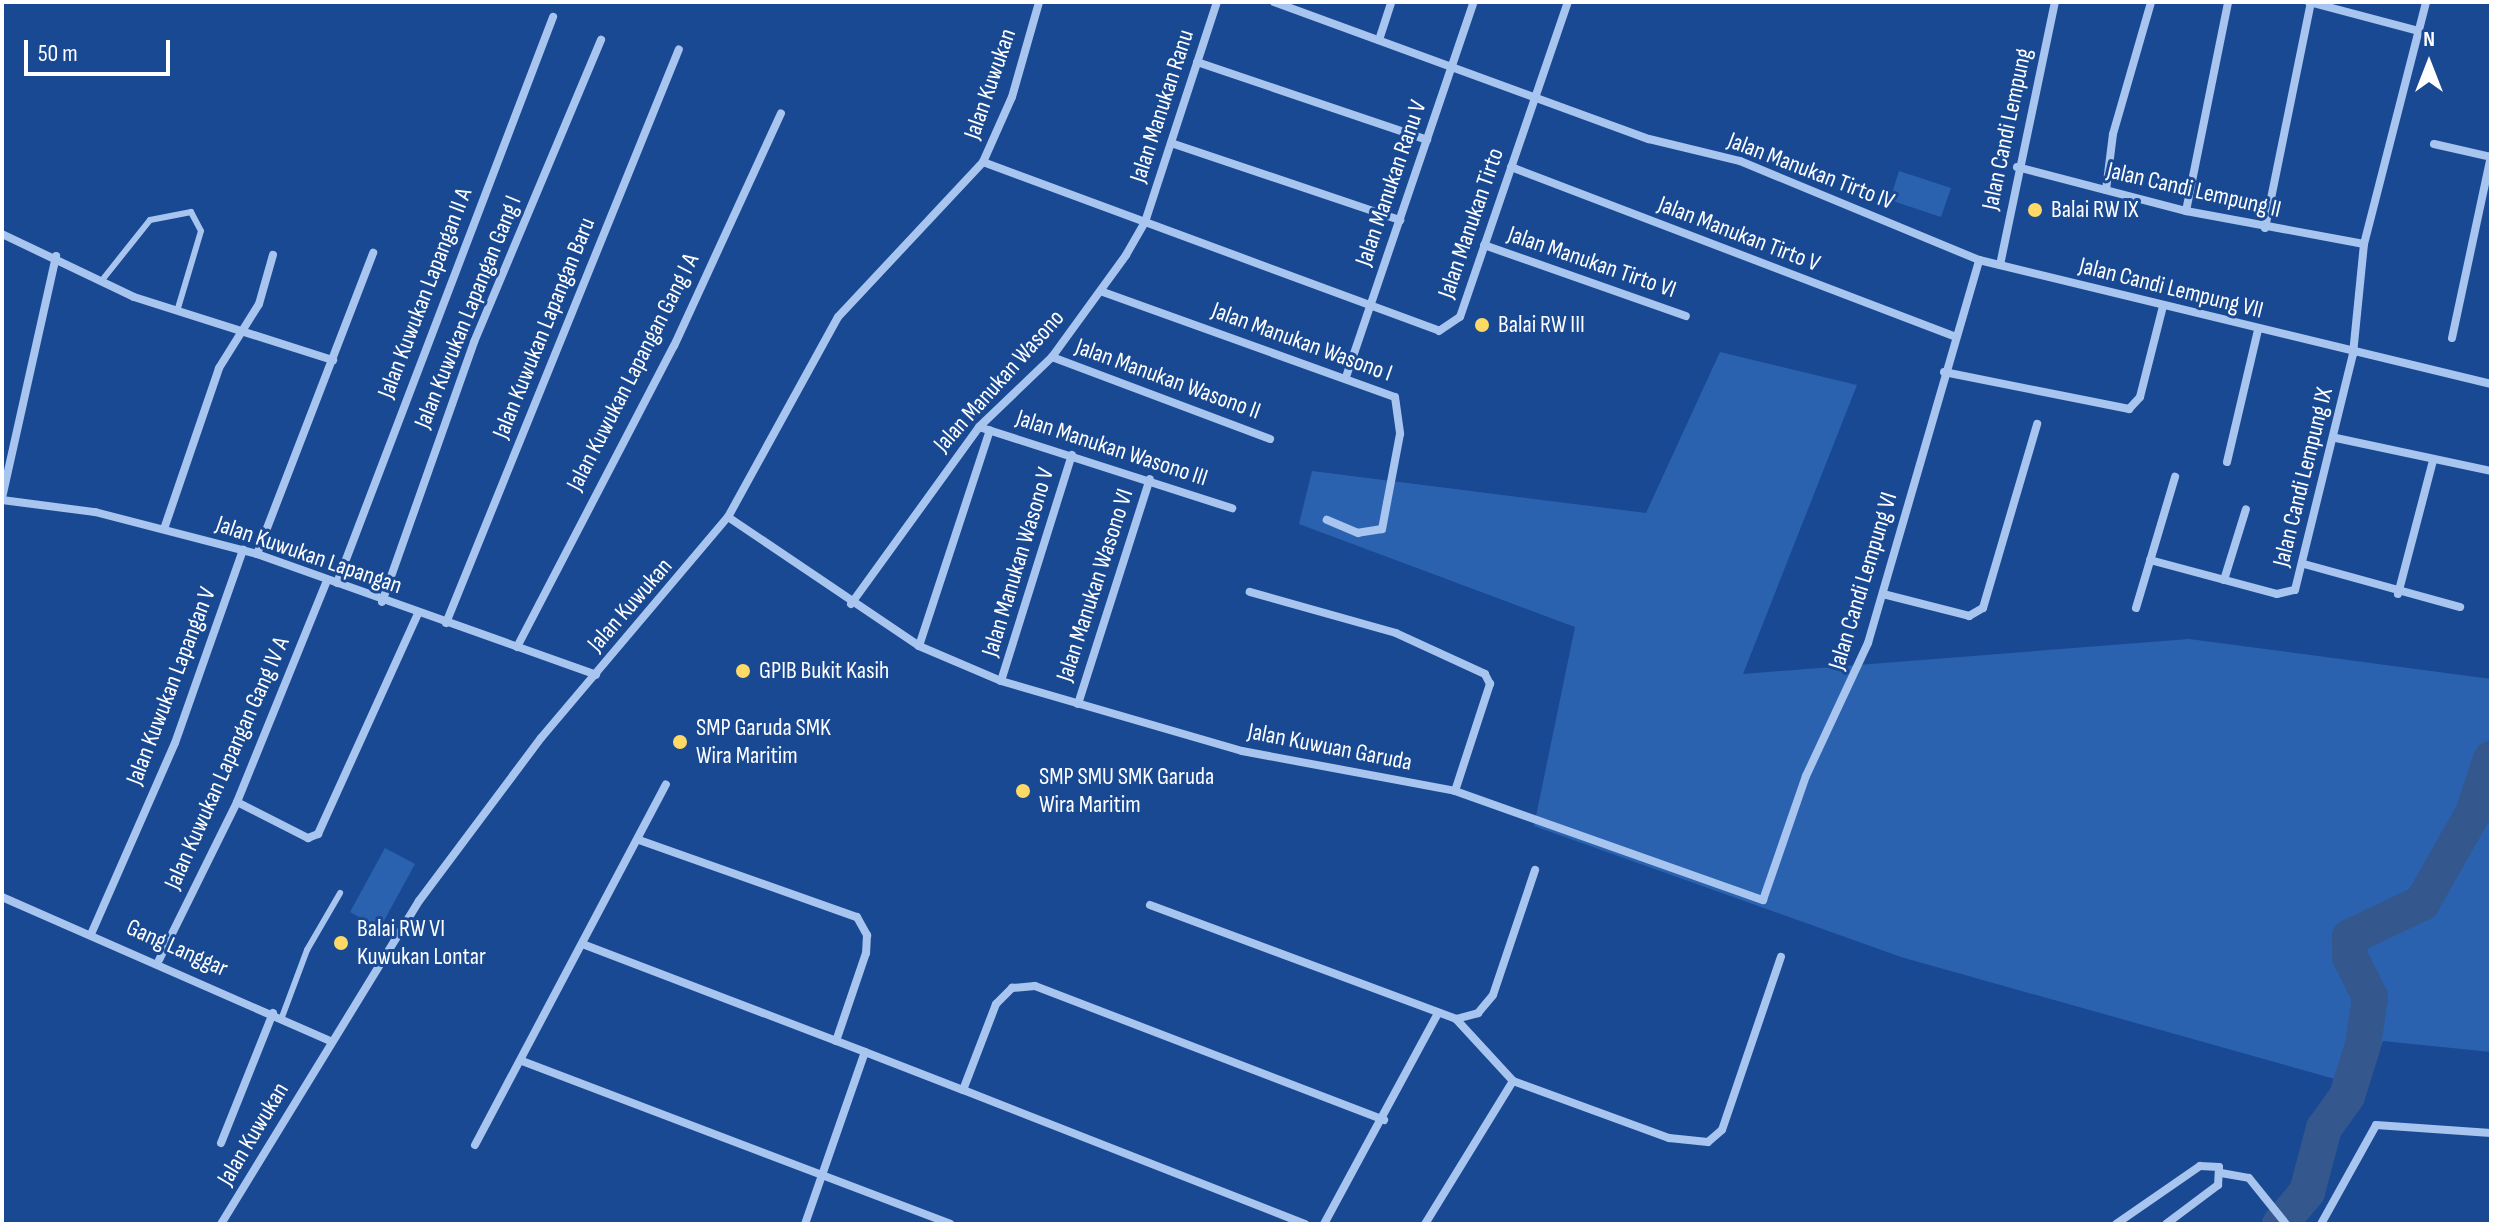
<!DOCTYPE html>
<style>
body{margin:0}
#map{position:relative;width:2493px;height:1226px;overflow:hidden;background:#194992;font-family:"Sofia Sans Condensed",sans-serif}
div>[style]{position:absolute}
.green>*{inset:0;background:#2b62b0}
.river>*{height:36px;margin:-18px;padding:0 18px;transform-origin:18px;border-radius:18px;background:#34578d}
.lane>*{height:6px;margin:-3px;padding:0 3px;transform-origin:3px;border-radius:3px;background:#a8c5ef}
.street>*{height:8px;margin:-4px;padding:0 4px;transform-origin:4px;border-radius:4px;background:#a8c5ef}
.dots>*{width:22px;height:22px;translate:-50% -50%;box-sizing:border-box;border:4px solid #194992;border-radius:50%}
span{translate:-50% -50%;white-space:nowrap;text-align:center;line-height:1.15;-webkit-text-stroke:6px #194992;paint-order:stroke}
.street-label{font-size:24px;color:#fff}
.poi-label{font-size:24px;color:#fff}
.left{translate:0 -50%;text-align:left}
.frame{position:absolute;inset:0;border:4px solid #fff;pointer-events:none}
.north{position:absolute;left:2389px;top:24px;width:80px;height:80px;-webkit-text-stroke:6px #194992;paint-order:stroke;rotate:0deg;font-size:22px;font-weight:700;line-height:32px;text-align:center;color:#fff}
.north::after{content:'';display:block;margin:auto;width:28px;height:36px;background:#fff;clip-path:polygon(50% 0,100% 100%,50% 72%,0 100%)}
.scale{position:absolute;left:24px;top:40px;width:146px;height:36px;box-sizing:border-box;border:4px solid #fff;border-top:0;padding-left:10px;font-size:24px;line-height:28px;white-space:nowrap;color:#fff;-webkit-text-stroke:6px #194992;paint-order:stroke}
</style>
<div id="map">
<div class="green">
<div style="clip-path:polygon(1899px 171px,1951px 188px,1941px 217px,1890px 200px)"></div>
<div style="clip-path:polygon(1720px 352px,1857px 385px,1743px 674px,2189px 639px,2491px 679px,2491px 1052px,2383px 1041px,2367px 1088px,1901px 957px,1534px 826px,1575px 627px,1299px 524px,1312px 471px,1646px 513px)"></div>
<div style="clip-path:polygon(385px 848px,415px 864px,380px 928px,350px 912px)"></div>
</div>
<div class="river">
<div style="left:2280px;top:1224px;width:42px;rotate:-49.8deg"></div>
<div style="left:2307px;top:1192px;width:66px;rotate:-75.1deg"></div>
<div style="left:2324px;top:1128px;width:39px;rotate:-54deg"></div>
<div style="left:2347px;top:1096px;width:53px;rotate:-72.6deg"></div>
<div style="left:2363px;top:1045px;width:49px;rotate:-81.7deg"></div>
<div style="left:2370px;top:997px;width:45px;rotate:-116.6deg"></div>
<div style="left:2350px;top:957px;width:20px;rotate:-90deg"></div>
<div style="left:2350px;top:937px;width:80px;rotate:-25.3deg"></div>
<div style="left:2422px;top:903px;width:103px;rotate:-60.5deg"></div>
<div style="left:2473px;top:813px;width:57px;rotate:-71.6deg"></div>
</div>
<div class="lane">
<div style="left:103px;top:279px;width:75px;rotate:-51.5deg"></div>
<div style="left:150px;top:220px;width:42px;rotate:-11deg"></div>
<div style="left:191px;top:212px;width:21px;rotate:62deg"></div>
<div style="left:201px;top:231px;width:80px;rotate:106.6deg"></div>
<div style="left:282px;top:1017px;width:72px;rotate:-69.5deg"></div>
<div style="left:307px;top:950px;width:66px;rotate:-59.9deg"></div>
</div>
<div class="street">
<div style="left:1274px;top:2px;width:399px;rotate:20.1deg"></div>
<div style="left:1649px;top:139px;width:94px;rotate:13.6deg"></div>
<div style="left:1740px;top:161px;width:259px;rotate:22.5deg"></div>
<div style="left:1979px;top:260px;width:527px;rotate:13.61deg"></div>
<div style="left:2309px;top:2px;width:114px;rotate:14.8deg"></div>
<div style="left:1379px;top:40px;width:40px;rotate:-72deg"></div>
<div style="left:1197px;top:62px;width:243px;rotate:18.7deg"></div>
<div style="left:1171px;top:143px;width:242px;rotate:18.6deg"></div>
<div style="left:2434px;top:144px;width:58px;rotate:12.8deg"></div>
<div style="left:983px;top:162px;width:486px;rotate:20.3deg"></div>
<div style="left:1439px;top:331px;width:25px;rotate:-34deg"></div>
<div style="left:1460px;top:317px;width:333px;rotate:-71.1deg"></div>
<div style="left:1511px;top:167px;width:473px;rotate:20.9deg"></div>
<div style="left:2017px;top:167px;width:175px;rotate:14.6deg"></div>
<div style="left:2186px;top:211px;width:181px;rotate:10.5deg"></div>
<div style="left:2106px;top:190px;width:56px;rotate:-82.9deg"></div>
<div style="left:2113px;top:134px;width:137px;rotate:-73.9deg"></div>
<div style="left:2186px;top:211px;width:213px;rotate:-78.6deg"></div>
<div style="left:2265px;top:228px;width:231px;rotate:-78.5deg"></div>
<div style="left:2px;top:234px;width:146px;rotate:25.5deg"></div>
<div style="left:134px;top:297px;width:209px;rotate:17.6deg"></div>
<div style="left:1484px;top:245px;width:214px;rotate:19.4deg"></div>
<div style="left:2000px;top:265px;width:269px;rotate:-78.2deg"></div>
<div style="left:1103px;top:292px;width:310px;rotate:19.8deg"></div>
<div style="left:1395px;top:397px;width:37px;rotate:82deg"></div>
<div style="left:1400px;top:434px;width:97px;rotate:100.7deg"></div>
<div style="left:1382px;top:529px;width:24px;rotate:171deg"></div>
<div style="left:1358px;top:533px;width:34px;rotate:-157deg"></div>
<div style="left:2452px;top:338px;width:186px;rotate:-77.9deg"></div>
<div style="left:1052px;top:357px;width:233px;rotate:20.6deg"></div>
<div style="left:1944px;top:372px;width:189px;rotate:11.3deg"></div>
<div style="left:2129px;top:409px;width:16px;rotate:-47deg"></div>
<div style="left:2140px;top:397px;width:94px;rotate:-75.8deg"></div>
<div style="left:1346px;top:377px;width:396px;rotate:-71.2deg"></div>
<div style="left:979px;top:427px;width:266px;rotate:17.8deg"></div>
<div style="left:2336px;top:438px;width:158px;rotate:12deg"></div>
<div style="left:2227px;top:462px;width:136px;rotate:-76.8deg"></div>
<div style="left:2px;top:498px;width:248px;rotate:-77.4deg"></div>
<div style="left:2px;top:500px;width:94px;rotate:7.4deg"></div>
<div style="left:95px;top:512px;width:167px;rotate:14.5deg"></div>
<div style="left:257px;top:554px;width:360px;rotate:19.6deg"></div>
<div style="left:728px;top:517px;width:230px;rotate:34deg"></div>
<div style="left:919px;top:646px;width:89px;rotate:23.1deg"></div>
<div style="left:1001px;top:681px;width:251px;rotate:16.2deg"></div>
<div style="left:1242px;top:751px;width:217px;rotate:10.6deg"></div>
<div style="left:1455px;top:791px;width:113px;rotate:-71.9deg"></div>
<div style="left:1490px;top:684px;width:11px;rotate:-117deg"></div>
<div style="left:1485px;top:674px;width:98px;rotate:-155.3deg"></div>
<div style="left:1396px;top:633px;width:152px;rotate:-164.3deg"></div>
<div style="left:164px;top:529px;width:170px;rotate:-71.1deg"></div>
<div style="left:219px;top:368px;width:75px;rotate:-58deg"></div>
<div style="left:259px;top:304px;width:51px;rotate:-74.1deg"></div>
<div style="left:257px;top:554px;width:323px;rotate:-68.9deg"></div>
<div style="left:2150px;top:560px;width:131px;rotate:15deg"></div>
<div style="left:2277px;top:594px;width:18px;rotate:-13deg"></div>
<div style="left:2295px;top:590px;width:243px;rotate:-76.2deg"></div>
<div style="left:2353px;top:354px;width:111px;rotate:-84.3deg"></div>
<div style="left:2364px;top:244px;width:250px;rotate:-75.6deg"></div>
<div style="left:2304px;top:564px;width:162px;rotate:15.4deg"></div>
<div style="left:2224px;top:580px;width:74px;rotate:-72.8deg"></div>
<div style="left:337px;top:583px;width:606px;rotate:-69.11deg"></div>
<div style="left:1883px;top:594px;width:89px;rotate:14.3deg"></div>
<div style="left:1969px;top:616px;width:16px;rotate:-30deg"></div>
<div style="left:1983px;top:608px;width:192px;rotate:-73.6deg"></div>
<div style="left:2398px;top:594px;width:138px;rotate:-75.3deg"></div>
<div style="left:382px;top:602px;width:276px;rotate:-70.5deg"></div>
<div style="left:474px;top:342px;width:328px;rotate:-67.2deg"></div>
<div style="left:851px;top:604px;width:218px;rotate:-54.1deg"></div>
<div style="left:979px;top:427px;width:101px;rotate:-43.8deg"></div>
<div style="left:1052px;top:357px;width:126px;rotate:-54deg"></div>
<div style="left:1126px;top:255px;width:38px;rotate:-60deg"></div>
<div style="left:1145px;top:222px;width:231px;rotate:-71.9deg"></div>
<div style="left:2136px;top:608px;width:137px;rotate:-73.4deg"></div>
<div style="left:446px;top:623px;width:619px;rotate:-67.91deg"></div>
<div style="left:919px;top:646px;width:227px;rotate:-71.8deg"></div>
<div style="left:517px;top:647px;width:339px;rotate:-62.5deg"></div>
<div style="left:674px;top:346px;width:256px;rotate:-65.3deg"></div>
<div style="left:1001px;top:681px;width:237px;rotate:-72.6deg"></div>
<div style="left:1078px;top:704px;width:236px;rotate:-72.3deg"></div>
<div style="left:1455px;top:791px;width:327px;rotate:19.5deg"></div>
<div style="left:1763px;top:900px;width:131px;rotate:-70.9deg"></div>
<div style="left:1806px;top:776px;width:147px;rotate:-65deg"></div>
<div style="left:1868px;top:643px;width:399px;rotate:-73.8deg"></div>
<div style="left:237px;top:802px;width:80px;rotate:26.9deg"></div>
<div style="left:308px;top:838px;width:11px;rotate:-22deg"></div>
<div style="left:318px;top:834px;width:242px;rotate:-65.6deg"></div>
<div style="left:639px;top:840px;width:231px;rotate:19.5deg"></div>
<div style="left:857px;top:917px;width:21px;rotate:61deg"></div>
<div style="left:867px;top:935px;width:18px;rotate:93deg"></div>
<div style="left:866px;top:953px;width:93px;rotate:108.8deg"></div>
<div style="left:2px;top:897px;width:360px;rotate:23.7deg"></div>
<div style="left:1150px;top:905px;width:327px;rotate:20.4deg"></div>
<div style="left:1456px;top:1019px;width:23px;rotate:-15deg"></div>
<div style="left:1478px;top:1013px;width:23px;rotate:-50deg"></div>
<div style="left:1493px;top:995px;width:132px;rotate:-71.4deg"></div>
<div style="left:92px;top:932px;width:206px;rotate:-66.3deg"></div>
<div style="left:175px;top:743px;width:205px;rotate:-70.6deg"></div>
<div style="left:585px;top:945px;width:300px;rotate:20.9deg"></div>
<div style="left:159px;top:960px;width:176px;rotate:-63.7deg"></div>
<div style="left:237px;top:802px;width:240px;rotate:-67.9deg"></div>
<div style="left:1456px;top:1019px;width:84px;rotate:47.4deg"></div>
<div style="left:522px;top:1061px;width:458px;rotate:20.8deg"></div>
<div style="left:221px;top:1143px;width:140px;rotate:-68.2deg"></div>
<div style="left:475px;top:1145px;width:408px;rotate:-62.1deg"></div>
<div style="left:2221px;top:1173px;width:28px;rotate:10deg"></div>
<div style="left:2249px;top:1178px;width:59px;rotate:51.2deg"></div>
<div style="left:221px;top:1224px;width:379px;rotate:-58.5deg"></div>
<div style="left:419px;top:901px;width:204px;rotate:-53.2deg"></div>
<div style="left:541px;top:738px;width:289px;rotate:-49.8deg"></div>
<div style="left:728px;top:517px;width:228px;rotate:-61.2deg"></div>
<div style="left:838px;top:317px;width:212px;rotate:-46.9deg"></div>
<div style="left:983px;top:162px;width:71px;rotate:-66deg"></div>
<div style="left:1012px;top:97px;width:99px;rotate:-74.1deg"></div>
<div style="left:805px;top:1224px;width:182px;rotate:-70.8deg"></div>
<div style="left:865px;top:1052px;width:105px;rotate:21.2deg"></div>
<div style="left:1305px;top:1224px;width:367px;rotate:-158.6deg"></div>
<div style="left:963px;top:1090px;width:92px;rotate:-69deg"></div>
<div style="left:996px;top:1004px;width:23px;rotate:-45deg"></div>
<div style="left:1012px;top:988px;width:23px;rotate:-5deg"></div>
<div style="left:1035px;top:986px;width:374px;rotate:21deg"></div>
<div style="left:1324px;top:1224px;width:240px;rotate:-61.6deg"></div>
<div style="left:1425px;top:1224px;width:168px;rotate:-58.4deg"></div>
<div style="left:1513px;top:1081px;width:166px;rotate:20.1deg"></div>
<div style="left:1669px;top:1138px;width:39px;rotate:6deg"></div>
<div style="left:1708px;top:1142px;width:18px;rotate:-41deg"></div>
<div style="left:1722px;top:1130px;width:183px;rotate:-71.2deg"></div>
<div style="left:2116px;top:1224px;width:102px;rotate:-34.6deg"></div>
<div style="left:2200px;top:1166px;width:19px;rotate:3deg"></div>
<div style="left:2219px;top:1167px;width:18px;rotate:93deg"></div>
<div style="left:2218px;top:1185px;width:65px;rotate:143.1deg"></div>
<div style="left:2321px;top:1224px;width:113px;rotate:-60.9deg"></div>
<div style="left:2376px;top:1125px;width:115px;rotate:4deg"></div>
</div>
<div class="dots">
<div style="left:2035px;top:210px;background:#ffd966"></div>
<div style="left:1482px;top:325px;background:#ffd966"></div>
<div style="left:743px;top:671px;background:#ffd966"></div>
<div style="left:680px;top:742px;background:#ffd966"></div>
<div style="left:1023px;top:791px;background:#ffd966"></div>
<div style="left:341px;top:943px;background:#ffd966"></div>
</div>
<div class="street-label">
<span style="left:990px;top:84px;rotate:-71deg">Jalan Kuwukan</span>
<span style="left:1162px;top:106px;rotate:-72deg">Jalan Manukan Ranu</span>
<span style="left:2007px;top:129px;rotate:-78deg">Jalan Candi Lempung</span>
<span style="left:1811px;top:171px;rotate:21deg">Jalan Manukan Tirto IV</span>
<span style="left:1391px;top:183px;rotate:-71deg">Jalan Manukan Ranu V</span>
<span style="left:2194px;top:190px;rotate:13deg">Jalan Candi Lempung II</span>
<span style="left:1471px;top:223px;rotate:-71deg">Jalan Manukan Tirto</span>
<span style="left:1739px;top:234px;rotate:21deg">Jalan Manukan Tirto V</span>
<span style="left:1592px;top:262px;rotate:19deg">Jalan Manukan Tirto VI</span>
<span style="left:2171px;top:288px;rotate:14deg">Jalan Candi Lempung VII</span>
<span style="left:425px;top:293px;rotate:-69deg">Jalan Kuwukan Lapangan II A</span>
<span style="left:468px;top:312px;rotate:-68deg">Jalan Kuwukan Lapangan Gang I</span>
<span style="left:544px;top:328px;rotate:-68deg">Jalan Kuwukan Lapangan Baru</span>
<span style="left:1302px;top:342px;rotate:20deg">Jalan Manukan Wasono I</span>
<span style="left:633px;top:372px;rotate:-63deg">Jalan Kuwukan Lapangan Gang I A</span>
<span style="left:1168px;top:379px;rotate:20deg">Jalan Manukan Wasono II</span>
<span style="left:999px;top:381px;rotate:-48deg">Jalan Manukan Wasono</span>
<span style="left:1112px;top:448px;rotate:18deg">Jalan Manukan Wasono III</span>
<span style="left:2303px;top:477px;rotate:-76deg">Jalan Candi Lempung IX</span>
<span style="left:309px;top:555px;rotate:19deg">Jalan Kuwukan Lapangan</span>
<span style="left:1018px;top:562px;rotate:-73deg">Jalan Manukan Wasono V</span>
<span style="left:1863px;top:581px;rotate:-73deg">Jalan Candi Lempung VI</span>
<span style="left:1095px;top:585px;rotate:-72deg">Jalan Manukan Wasono VI</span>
<span style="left:630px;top:605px;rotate:-49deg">Jalan Kuwukan</span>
<span style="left:171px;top:686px;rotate:-69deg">Jalan Kuwukan Lapangan V</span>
<span style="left:1330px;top:747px;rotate:11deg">Jalan Kuwuan Garuda</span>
<span style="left:227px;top:763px;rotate:-66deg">Jalan Kuwukan Lapangan Gang IV A</span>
<span style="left:177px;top:948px;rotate:24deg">Gang Langgar</span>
<span style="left:253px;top:1134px;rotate:-59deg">Jalan Kuwukan</span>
</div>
<div class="poi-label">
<span class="left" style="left:2051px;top:210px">Balai RW IX</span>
<span class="left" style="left:1498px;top:325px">Balai RW III</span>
<span class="left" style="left:759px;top:671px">GPIB Bukit Kasih</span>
<span class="left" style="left:696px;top:742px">SMP Garuda SMK<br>Wira Maritim</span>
<span class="left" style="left:1039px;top:791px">SMP SMU SMK Garuda<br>Wira Maritim</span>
<span class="left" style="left:357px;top:943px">Balai RW VI<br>Kuwukan Lontar</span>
</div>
<div class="frame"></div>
<div class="north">N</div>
<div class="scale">50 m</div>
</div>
